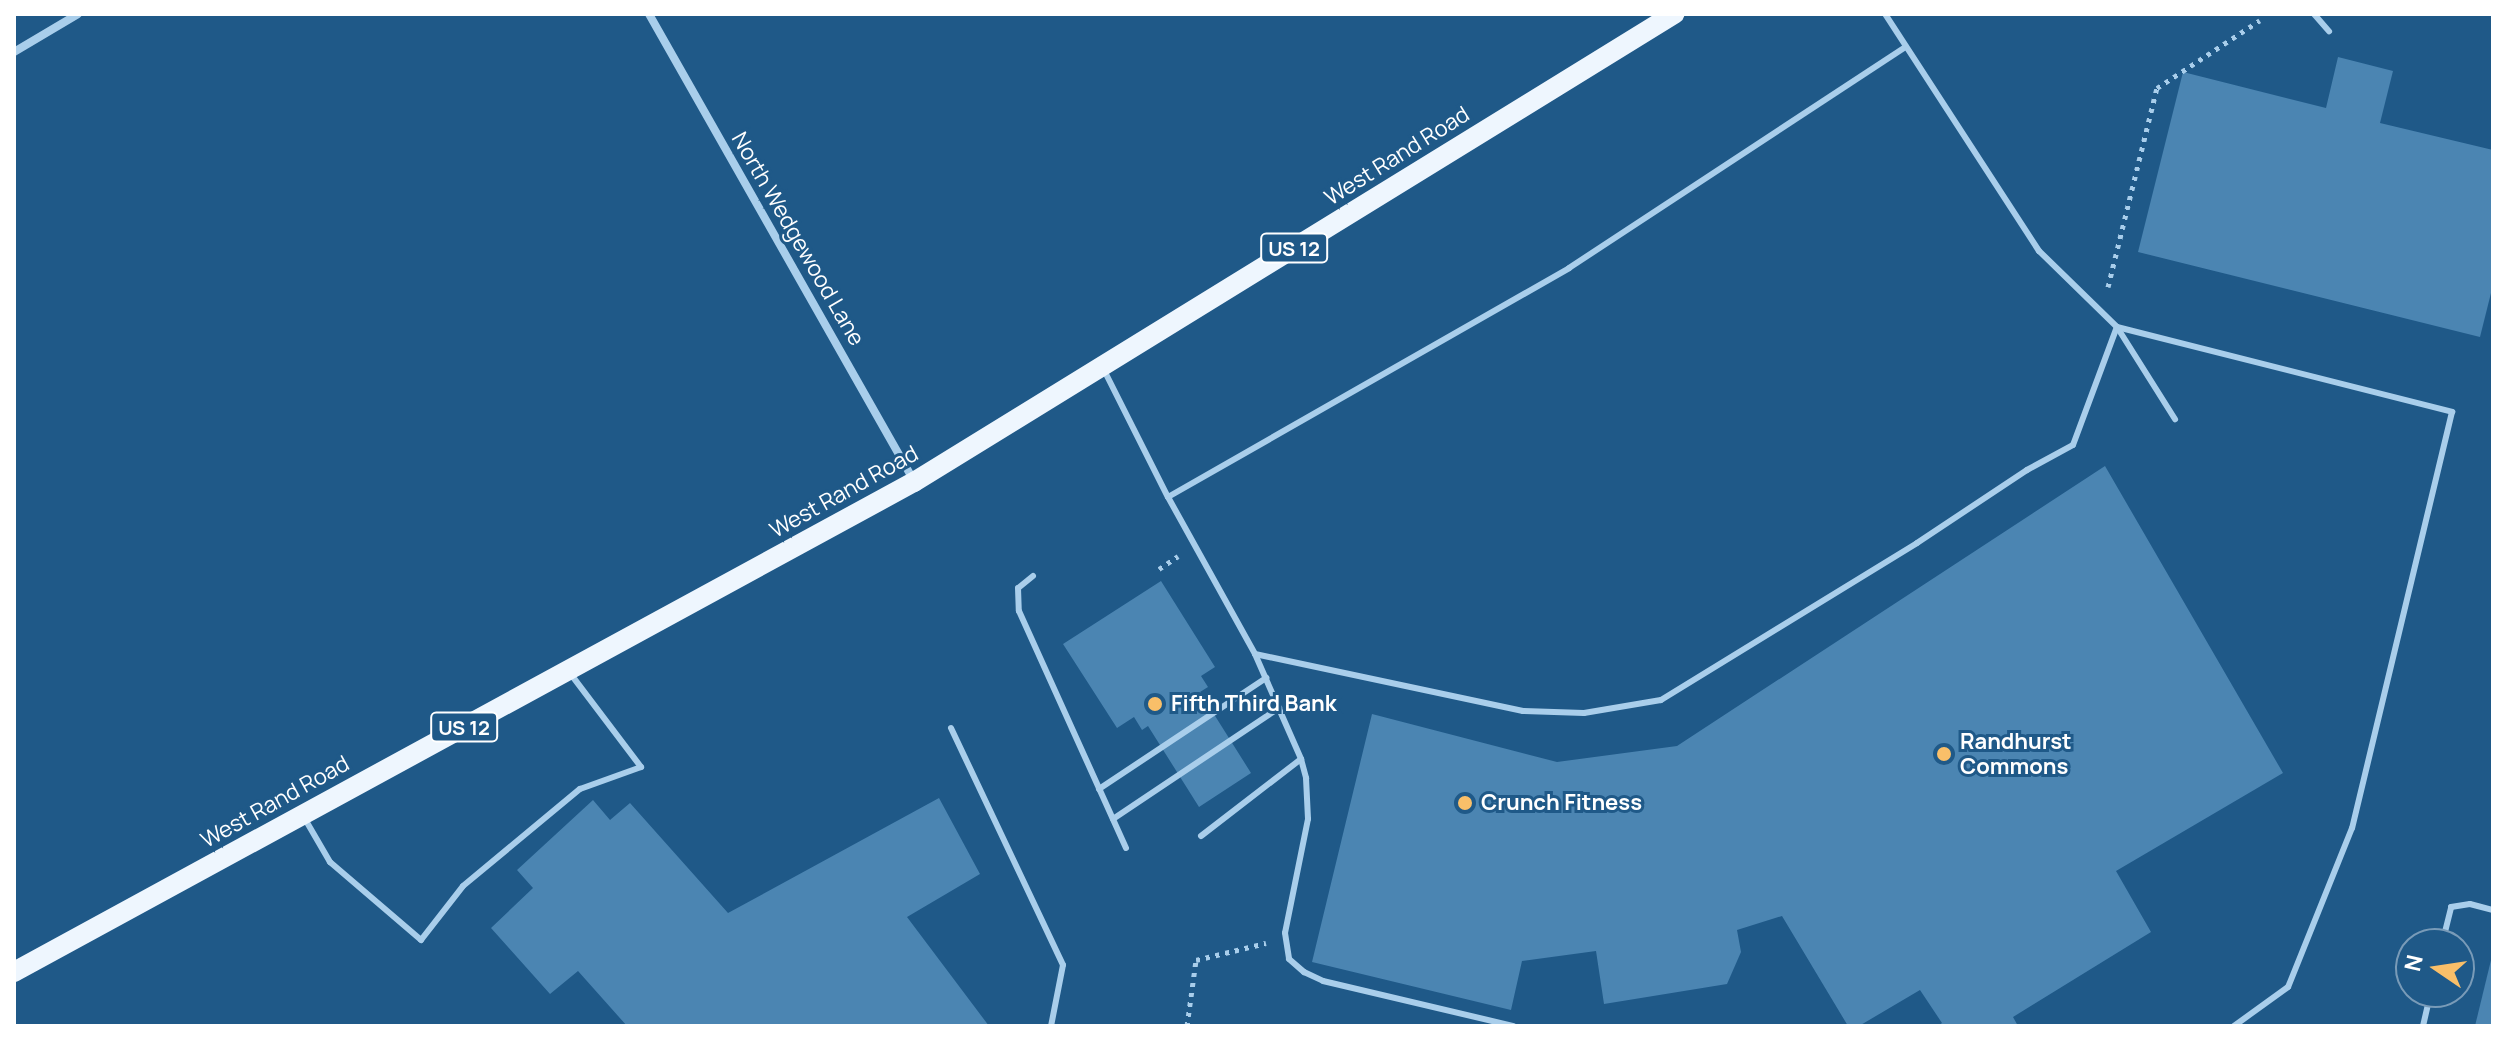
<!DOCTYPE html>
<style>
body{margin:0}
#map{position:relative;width:2507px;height:1040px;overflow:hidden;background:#1f5988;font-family:Manrope,sans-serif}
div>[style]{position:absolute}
.building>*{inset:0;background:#4b85b2}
.path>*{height:5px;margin-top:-2.5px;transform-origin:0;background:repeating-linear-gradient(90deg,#a9ceeb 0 4px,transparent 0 10px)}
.service>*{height:6px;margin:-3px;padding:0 3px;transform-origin:3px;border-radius:3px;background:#a9ceeb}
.minor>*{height:8px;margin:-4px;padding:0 4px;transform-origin:4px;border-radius:4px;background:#a9ceeb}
.primary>*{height:20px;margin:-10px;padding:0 10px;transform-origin:10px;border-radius:10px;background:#eef6fe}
.dots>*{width:22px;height:22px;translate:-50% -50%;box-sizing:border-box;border:4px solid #1f5988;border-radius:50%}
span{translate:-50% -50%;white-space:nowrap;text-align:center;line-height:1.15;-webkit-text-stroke:6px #1f5988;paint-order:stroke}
.shield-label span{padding:2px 6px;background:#1f5988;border:2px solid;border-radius:6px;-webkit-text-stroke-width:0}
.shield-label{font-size:20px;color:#fff;font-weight:700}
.street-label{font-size:22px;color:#fff}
.poi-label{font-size:22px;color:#fff;font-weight:700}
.left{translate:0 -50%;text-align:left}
.frame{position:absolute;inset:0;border:16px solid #fff;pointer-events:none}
.north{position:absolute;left:2395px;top:928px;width:80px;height:80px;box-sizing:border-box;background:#1f5988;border:2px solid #799bb8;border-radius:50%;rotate:283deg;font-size:22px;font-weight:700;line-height:32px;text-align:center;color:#fff}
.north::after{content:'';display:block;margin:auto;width:28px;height:36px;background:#f9bf69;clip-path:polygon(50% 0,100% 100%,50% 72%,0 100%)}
</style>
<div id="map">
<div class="building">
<div style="clip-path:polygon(2338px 57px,2393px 71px,2380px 123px,2493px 150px,2493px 285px,2480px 337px,2138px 252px,2183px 72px,2326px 108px)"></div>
<div style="clip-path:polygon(2105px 466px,2283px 773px,2116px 871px,2151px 932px,2013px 1017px,2018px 1026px,1938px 1026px,1942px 1023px,1920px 990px,1859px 1026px,1848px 1026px,1782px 916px,1737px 930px,1741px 952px,1727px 984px,1604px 1004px,1596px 951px,1522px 961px,1511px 1010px,1312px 962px,1372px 714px,1557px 762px,1677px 746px)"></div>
<div style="clip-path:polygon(1161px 581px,1215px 667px,1201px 676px,1208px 687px,1200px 692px,1251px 773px,1199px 807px,1148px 726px,1142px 730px,1134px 717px,1117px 728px,1063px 644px)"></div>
<div style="clip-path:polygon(939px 798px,980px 874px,907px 917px,989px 1026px,627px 1026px,578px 971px,550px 994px,491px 928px,533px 888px,517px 870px,593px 800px,610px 820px,630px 803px,728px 913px)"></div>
<div style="clip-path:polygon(2492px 956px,2493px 1026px,2475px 1026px)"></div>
</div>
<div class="path">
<div style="left:2108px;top:287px;width:205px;rotate:-76.2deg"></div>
<div style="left:2157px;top:88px;width:123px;rotate:-33.4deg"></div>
<div style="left:1159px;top:569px;width:23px;rotate:-34deg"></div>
<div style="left:1187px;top:1026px;width:67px;rotate:-82.2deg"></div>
<div style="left:1196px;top:960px;width:72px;rotate:-13.7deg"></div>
</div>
<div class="service">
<div style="left:2314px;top:14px;width:23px;rotate:49deg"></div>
<div style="left:2117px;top:327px;width:346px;rotate:14.2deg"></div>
<div style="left:2452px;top:412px;width:428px;rotate:103.5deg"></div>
<div style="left:2352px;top:828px;width:171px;rotate:111.9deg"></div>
<div style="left:2288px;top:987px;width:67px;rotate:144.2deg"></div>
<div style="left:2117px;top:327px;width:109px;rotate:57.8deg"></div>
<div style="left:1104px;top:370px;width:142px;rotate:63.3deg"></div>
<div style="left:1168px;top:497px;width:462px;rotate:-29.7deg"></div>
<div style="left:1569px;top:268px;width:403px;rotate:-33.3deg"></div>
<div style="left:1168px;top:497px;width:179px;rotate:61deg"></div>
<div style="left:1255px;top:654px;width:274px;rotate:12deg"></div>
<div style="left:1523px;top:711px;width:61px;rotate:1.9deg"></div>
<div style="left:1584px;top:713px;width:78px;rotate:-9.6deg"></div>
<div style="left:1661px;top:700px;width:300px;rotate:-31.5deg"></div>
<div style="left:1917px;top:543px;width:132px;rotate:-33.6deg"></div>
<div style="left:2027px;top:470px;width:52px;rotate:-28.5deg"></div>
<div style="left:2073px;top:445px;width:126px;rotate:-69.6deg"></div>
<div style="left:2117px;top:327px;width:109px;rotate:-135.7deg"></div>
<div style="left:2039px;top:251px;width:283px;rotate:-123deg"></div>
<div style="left:1033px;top:576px;width:19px;rotate:141deg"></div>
<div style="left:1018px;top:588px;width:23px;rotate:88deg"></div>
<div style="left:1019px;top:611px;width:260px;rotate:65.7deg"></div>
<div style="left:1255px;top:654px;width:115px;rotate:66.3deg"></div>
<div style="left:1301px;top:759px;width:20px;rotate:75deg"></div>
<div style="left:1306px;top:778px;width:41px;rotate:87.2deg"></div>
<div style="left:1308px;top:819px;width:116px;rotate:101.4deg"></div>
<div style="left:1285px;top:933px;width:26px;rotate:81deg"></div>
<div style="left:1289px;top:959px;width:20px;rotate:41deg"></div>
<div style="left:1304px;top:972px;width:21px;rotate:25deg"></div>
<div style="left:1323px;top:981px;width:196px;rotate:13.3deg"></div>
<div style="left:951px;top:728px;width:262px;rotate:64.7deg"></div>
<div style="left:1063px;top:965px;width:62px;rotate:101.1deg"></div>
<div style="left:1099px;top:789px;width:201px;rotate:-33.6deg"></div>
<div style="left:305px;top:819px;width:50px;rotate:59.8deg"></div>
<div style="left:330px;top:862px;width:120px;rotate:40.6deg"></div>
<div style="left:421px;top:940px;width:68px;rotate:-52.1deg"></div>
<div style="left:463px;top:886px;width:152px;rotate:-39.7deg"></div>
<div style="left:580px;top:789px;width:65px;rotate:-19.8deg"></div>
<div style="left:641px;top:767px;width:118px;rotate:-127.1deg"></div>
<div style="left:1113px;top:819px;width:200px;rotate:-33.8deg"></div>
<div style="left:1201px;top:836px;width:126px;rotate:-37.6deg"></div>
<div style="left:2442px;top:944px;width:38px;rotate:-76deg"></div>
<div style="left:2451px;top:907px;width:19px;rotate:-9deg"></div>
<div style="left:2470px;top:904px;width:24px;rotate:15deg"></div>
<div style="left:2423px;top:1026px;width:35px;rotate:-77deg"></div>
</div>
<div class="minor">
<div style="left:649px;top:14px;width:537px;rotate:60.43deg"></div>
<div style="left:14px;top:52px;width:74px;rotate:-30.7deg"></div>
</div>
<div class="primary">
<div style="left:14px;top:972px;width:1025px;rotate:-28.57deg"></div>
<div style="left:914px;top:482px;width:893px;rotate:-31.62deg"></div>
</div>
<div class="dots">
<div style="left:1155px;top:704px;background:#f9bf69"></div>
<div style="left:1944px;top:754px;background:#f9bf69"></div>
<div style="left:1465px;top:803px;background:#f9bf69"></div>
</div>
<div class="shield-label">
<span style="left:1294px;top:248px">US 12</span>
<span style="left:464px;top:727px">US 12</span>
</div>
<div class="street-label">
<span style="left:1397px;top:156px;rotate:-32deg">West Rand Road</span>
<span style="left:798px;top:239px;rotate:60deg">North Wedgewood Lane</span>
<span style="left:844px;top:492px;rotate:-29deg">West Rand Road</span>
<span style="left:275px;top:802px;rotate:-29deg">West Rand Road</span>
</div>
<div class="poi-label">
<span class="left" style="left:1171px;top:704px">Fifth Third Bank</span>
<span class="left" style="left:1960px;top:754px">Randhurst<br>Commons</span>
<span class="left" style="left:1481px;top:803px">Crunch Fitness</span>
</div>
<div class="frame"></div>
<div class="north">N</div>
</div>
